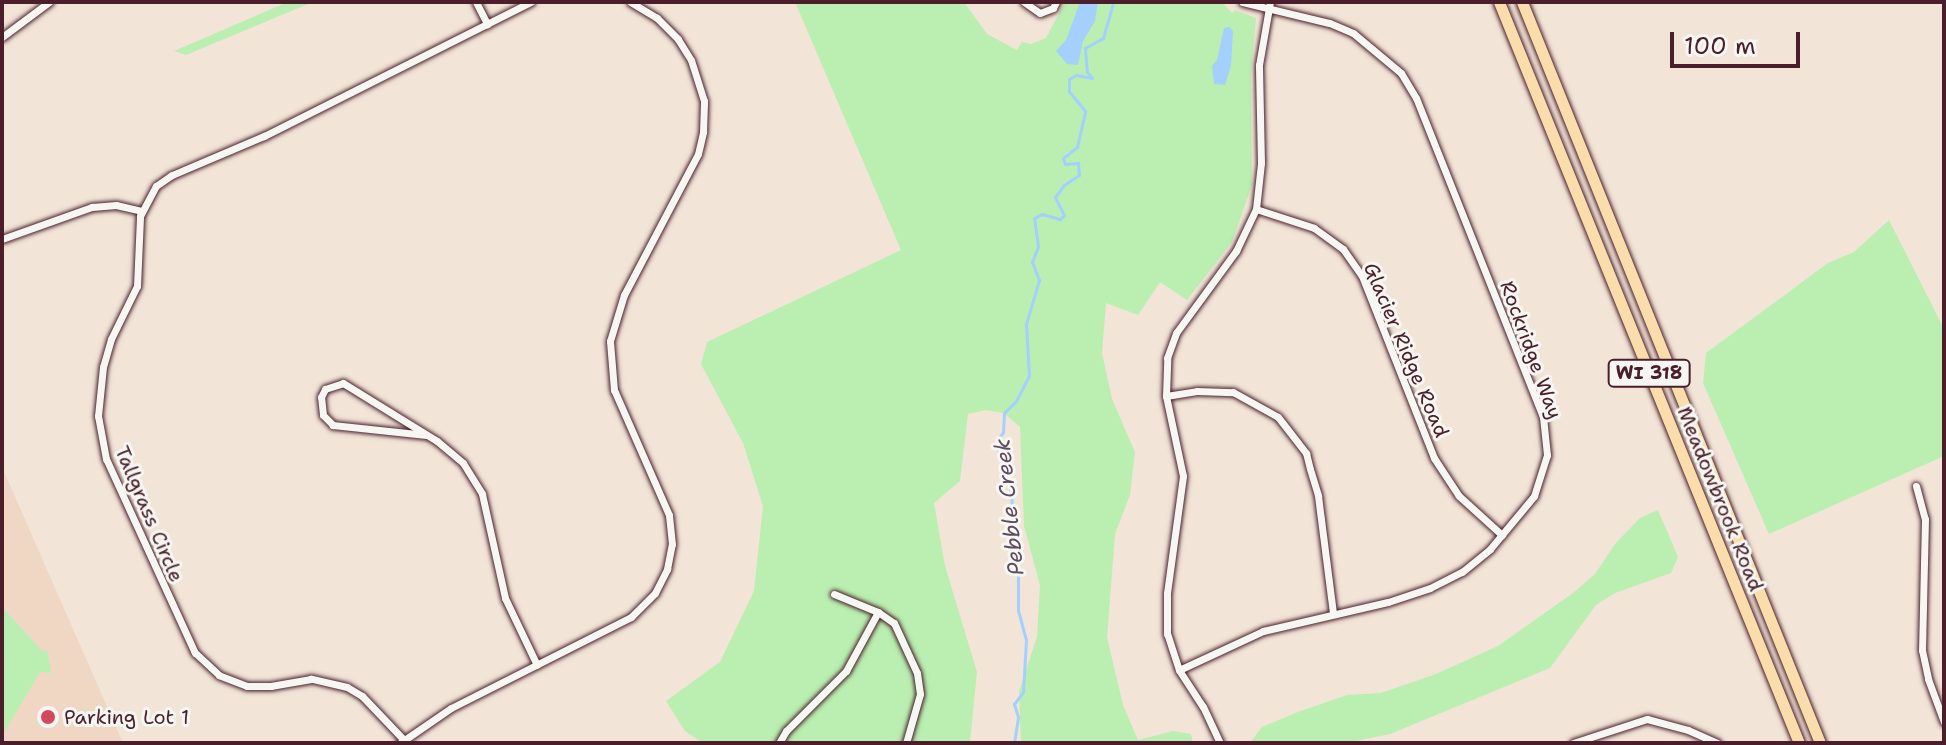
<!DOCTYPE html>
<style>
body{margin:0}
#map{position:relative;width:1946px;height:745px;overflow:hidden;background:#f2e4d7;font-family:"Shantell Sans",sans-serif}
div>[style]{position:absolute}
.built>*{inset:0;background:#efd7c4}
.green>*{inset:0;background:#baefb1}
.water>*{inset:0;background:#a4d0fe}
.stream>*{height:3px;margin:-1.5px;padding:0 1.5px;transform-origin:1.5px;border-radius:1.5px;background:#a4d0fe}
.roads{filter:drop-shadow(0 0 2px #4a1f2b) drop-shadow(0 0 2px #4a1f2b)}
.minor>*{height:7px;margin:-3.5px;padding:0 3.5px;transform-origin:3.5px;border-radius:3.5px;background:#f6f6f2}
.primary>*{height:11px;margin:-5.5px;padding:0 5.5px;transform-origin:5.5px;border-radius:5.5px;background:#fbddab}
.dots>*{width:22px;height:22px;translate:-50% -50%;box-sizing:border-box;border:4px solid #f6f6f2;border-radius:50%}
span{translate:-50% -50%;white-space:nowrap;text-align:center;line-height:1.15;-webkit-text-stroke:6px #f6f6f2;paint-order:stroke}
.shield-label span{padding:2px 6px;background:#f6f6f2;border:2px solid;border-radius:6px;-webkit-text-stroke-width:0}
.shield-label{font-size:18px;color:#4a1f2b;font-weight:700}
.street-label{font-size:20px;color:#4a1f2b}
.poi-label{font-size:20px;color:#4a1f2b}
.left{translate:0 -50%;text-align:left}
.water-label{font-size:22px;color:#604b60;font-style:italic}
.frame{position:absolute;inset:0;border:4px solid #4a1f2b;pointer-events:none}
.scale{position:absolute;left:1670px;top:32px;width:130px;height:36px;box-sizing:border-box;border:4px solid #4a1f2b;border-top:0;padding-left:10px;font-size:24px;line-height:28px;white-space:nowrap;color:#4a1f2b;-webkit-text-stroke:6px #f6f6f2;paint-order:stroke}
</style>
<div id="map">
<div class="built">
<div style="clip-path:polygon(2px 467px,123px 743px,2px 743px)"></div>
</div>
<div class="green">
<div style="clip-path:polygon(288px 2px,313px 2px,186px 55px,174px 51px)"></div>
<div style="clip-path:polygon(795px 2px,964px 2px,987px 34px,1017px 50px,1022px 42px,1031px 44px,1046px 38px,1065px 2px,1222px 2px,1232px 13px,1235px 10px,1256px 18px,1251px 74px,1252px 185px,1232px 242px,1187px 300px,1160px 282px,1138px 315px,1106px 303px,1102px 353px,1112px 399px,1135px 452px,1130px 495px,1115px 534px,1107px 637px,1123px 705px,1138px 740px,1173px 731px,1191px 734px,1193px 743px,1021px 743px,1019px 691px,1037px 637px,1040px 585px,1024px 526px,1020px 427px,1004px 413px,986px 410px,968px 414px,960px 481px,934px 503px,945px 566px,977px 672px,970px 742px,703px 743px,685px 731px,666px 701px,720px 662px,754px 591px,763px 506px,743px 443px,701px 364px,707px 342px,901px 250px)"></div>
<div style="clip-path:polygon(1889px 220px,1944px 329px,1944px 456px,1769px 534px,1703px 383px,1706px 353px,1828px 263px,1854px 252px)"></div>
<div style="clip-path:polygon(1658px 510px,1678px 557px,1671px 573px,1615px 593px,1596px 605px,1550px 668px,1390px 734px,1346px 743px,1250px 743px,1262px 727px,1298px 712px,1347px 695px,1381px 693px,1436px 674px,1498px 646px,1573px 593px,1595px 574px,1615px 544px,1640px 518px)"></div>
<div style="clip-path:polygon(2px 607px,43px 652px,47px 650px,51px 673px,40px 672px,2px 736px)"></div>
</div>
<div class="water">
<div style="clip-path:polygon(1080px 2px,1098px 2px,1095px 21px,1083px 41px,1078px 65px,1067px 64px,1056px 51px,1066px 40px)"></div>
<div style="clip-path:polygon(1229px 27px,1233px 31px,1231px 66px,1225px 85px,1214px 84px,1212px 66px,1217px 60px,1224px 28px)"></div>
</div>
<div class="stream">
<div style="left:1014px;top:743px;width:26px;rotate:-81deg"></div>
<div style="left:1018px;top:717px;width:14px;rotate:-107deg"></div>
<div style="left:1014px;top:704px;width:15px;rotate:-53deg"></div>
<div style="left:1023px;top:692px;width:52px;rotate:-86.7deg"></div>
<div style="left:1026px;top:640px;width:30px;rotate:-105deg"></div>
<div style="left:1018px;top:611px;width:38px;rotate:-90deg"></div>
<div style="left:1018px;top:573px;width:26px;rotate:-106deg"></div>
<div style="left:1011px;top:548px;width:13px;rotate:-72deg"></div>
<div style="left:1015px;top:536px;width:51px;rotate:-95.6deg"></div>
<div style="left:1010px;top:485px;width:37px;rotate:-109deg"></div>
<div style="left:998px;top:450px;width:12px;rotate:-85deg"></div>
<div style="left:999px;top:438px;width:7px;rotate:-56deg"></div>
<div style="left:1003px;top:432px;width:19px;rotate:-87deg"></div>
<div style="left:1004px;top:413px;width:17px;rotate:-45deg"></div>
<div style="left:1016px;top:401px;width:28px;rotate:-63deg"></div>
<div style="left:1029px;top:376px;width:52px;rotate:-93.3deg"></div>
<div style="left:1026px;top:324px;width:46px;rotate:-73.5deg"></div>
<div style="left:1039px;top:280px;width:19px;rotate:-111deg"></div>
<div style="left:1032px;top:262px;width:17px;rotate:-69deg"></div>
<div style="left:1038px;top:246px;width:28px;rotate:-98deg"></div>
<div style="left:1034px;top:218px;width:9px;rotate:-27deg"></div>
<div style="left:1042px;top:214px;width:19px;rotate:16deg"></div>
<div style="left:1060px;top:219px;width:6px;rotate:-45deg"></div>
<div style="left:1064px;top:215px;width:20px;rotate:-117deg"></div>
<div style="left:1055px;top:197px;width:15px;rotate:-53deg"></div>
<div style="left:1064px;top:185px;width:18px;rotate:-34deg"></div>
<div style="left:1079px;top:175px;width:12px;rotate:-95deg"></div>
<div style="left:1078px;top:163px;width:13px;rotate:176deg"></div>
<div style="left:1065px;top:164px;width:6px;rotate:-108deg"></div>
<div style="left:1063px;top:158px;width:18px;rotate:-38deg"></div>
<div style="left:1077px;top:147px;width:37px;rotate:-77deg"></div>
<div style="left:1085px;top:111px;width:26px;rotate:-129deg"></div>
<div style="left:1069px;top:91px;width:12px;rotate:-90deg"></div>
<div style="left:1069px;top:79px;width:8px;rotate:-30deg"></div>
<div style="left:1076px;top:75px;width:16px;rotate:11deg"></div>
<div style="left:1092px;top:78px;width:8px;rotate:-130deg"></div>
<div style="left:1087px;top:72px;width:24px;rotate:-95deg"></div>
<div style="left:1085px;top:48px;width:21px;rotate:-29deg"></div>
<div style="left:1103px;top:38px;width:37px;rotate:-74deg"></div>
</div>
<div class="roads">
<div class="minor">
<div style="left:476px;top:2px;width:25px;rotate:63deg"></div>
<div style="left:1024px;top:2px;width:19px;rotate:35deg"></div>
<div style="left:1040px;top:13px;width:14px;rotate:-21deg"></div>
<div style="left:1053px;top:8px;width:7px;rotate:-63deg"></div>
<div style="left:2px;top:37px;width:59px;rotate:-36.7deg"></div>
<div style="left:1256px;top:209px;width:61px;rotate:18.1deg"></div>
<div style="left:1314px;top:228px;width:36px;rotate:36deg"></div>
<div style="left:1343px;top:249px;width:33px;rotate:55deg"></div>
<div style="left:1362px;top:276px;width:196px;rotate:68.4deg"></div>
<div style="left:1434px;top:458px;width:45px;rotate:56.7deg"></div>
<div style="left:1459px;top:496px;width:58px;rotate:42.2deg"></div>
<div style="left:2px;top:239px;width:96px;rotate:-19.6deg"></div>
<div style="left:92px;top:207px;width:24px;rotate:-5deg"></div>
<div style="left:116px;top:205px;width:26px;rotate:13deg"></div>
<div style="left:1166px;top:396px;width:31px;rotate:-9deg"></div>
<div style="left:1197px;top:391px;width:36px;rotate:2deg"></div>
<div style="left:1233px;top:392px;width:51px;rotate:29.1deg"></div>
<div style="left:1278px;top:417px;width:46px;rotate:52.1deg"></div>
<div style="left:1306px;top:453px;width:16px;rotate:76deg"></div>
<div style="left:1310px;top:469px;width:28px;rotate:73deg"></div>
<div style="left:1318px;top:496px;width:118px;rotate:82.7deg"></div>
<div style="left:426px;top:435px;width:94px;rotate:-173.9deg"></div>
<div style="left:333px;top:425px;width:14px;rotate:-135deg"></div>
<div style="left:323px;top:415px;width:18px;rotate:-96deg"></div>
<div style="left:321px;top:397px;width:9px;rotate:-63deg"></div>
<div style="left:325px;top:389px;width:19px;rotate:-18deg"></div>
<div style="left:343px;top:383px;width:110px;rotate:31.7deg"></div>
<div style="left:437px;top:441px;width:34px;rotate:40deg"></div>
<div style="left:463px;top:463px;width:36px;rotate:58deg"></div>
<div style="left:482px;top:494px;width:107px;rotate:77.5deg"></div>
<div style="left:505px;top:598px;width:74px;rotate:64.5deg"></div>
<div style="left:1916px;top:486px;width:34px;rotate:75deg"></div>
<div style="left:1925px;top:519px;width:131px;rotate:91.3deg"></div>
<div style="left:1922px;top:650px;width:30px;rotate:78deg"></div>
<div style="left:1928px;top:679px;width:46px;rotate:69.6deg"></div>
<div style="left:834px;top:594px;width:48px;rotate:22.2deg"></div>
<div style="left:878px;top:612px;width:19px;rotate:35deg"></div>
<div style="left:894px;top:623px;width:55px;rotate:65.3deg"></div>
<div style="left:917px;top:673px;width:21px;rotate:82deg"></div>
<div style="left:920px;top:694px;width:51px;rotate:105.9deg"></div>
<div style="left:1179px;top:670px;width:93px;rotate:-24.9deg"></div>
<div style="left:1263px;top:631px;width:128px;rotate:-13.1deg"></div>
<div style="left:1388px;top:602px;width:44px;rotate:-18.4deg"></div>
<div style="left:1430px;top:588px;width:36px;rotate:-27deg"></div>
<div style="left:1462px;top:572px;width:36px;rotate:-39deg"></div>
<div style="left:1490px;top:549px;width:69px;rotate:-50.3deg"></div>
<div style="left:1534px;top:496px;width:43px;rotate:-72.4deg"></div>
<div style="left:1547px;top:455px;width:38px;rotate:-96deg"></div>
<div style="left:1543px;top:417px;width:343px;rotate:-111.7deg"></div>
<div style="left:1416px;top:98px;width:29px;rotate:-121deg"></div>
<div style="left:1401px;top:73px;width:62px;rotate:-140.2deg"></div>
<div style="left:1353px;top:33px;width:26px;rotate:-157deg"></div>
<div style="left:1329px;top:23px;width:89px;rotate:-166.4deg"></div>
<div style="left:403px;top:739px;width:59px;rotate:-133.6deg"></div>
<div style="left:362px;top:696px;width:17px;rotate:-149deg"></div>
<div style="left:347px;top:687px;width:37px;rotate:-167deg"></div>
<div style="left:311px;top:679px;width:41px;rotate:170.1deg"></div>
<div style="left:271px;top:686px;width:24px;rotate:180deg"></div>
<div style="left:247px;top:686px;width:30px;rotate:-159deg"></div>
<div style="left:219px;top:675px;width:33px;rotate:-137deg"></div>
<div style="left:195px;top:653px;width:213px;rotate:-114.6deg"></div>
<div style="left:106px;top:459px;width:44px;rotate:-100.5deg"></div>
<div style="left:98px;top:416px;width:49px;rotate:-84.2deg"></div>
<div style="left:103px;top:367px;width:29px;rotate:-74deg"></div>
<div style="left:111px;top:339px;width:59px;rotate:-63.9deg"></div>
<div style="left:137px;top:286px;width:70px;rotate:-87.5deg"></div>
<div style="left:140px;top:216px;width:34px;rotate:-62deg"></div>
<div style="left:156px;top:186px;width:19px;rotate:-35deg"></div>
<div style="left:172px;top:175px;width:100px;rotate:-23deg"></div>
<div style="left:264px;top:136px;width:299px;rotate:-26.7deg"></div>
<div style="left:400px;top:743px;width:62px;rotate:-34.5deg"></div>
<div style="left:451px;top:708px;width:202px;rotate:-26.8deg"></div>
<div style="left:631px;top:617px;width:34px;rotate:-45deg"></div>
<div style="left:655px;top:593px;width:27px;rotate:-63deg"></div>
<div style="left:667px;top:569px;width:25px;rotate:-79deg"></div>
<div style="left:672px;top:544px;width:29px;rotate:-96deg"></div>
<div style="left:669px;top:515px;width:137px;rotate:-113.7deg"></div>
<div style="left:614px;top:390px;width:49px;rotate:-94.7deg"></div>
<div style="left:610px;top:341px;width:48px;rotate:-73.1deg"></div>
<div style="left:624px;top:295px;width:159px;rotate:-62.3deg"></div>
<div style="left:698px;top:154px;width:23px;rotate:-77deg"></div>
<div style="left:703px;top:132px;width:31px;rotate:-88deg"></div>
<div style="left:704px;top:101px;width:43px;rotate:-107.6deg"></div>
<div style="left:691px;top:60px;width:25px;rotate:-122deg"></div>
<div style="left:678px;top:39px;width:30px;rotate:-135deg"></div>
<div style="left:657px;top:18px;width:31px;rotate:-149deg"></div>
<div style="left:779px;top:743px;width:14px;rotate:-60deg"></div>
<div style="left:786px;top:731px;width:85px;rotate:-45deg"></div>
<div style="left:846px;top:671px;width:67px;rotate:-61.5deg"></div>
<div style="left:1220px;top:743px;width:40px;rotate:-115deg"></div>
<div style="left:1203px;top:707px;width:44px;rotate:-123deg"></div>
<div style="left:1179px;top:670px;width:38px;rotate:-108deg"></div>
<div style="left:1167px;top:634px;width:41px;rotate:-90deg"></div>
<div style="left:1167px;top:593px;width:118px;rotate:-82.2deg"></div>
<div style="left:1183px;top:476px;width:82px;rotate:-102deg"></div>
<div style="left:1166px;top:396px;width:38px;rotate:-88deg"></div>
<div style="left:1167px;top:358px;width:27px;rotate:-70deg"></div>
<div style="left:1176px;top:333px;width:102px;rotate:-53.8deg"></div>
<div style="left:1236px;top:251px;width:47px;rotate:-64.5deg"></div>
<div style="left:1256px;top:209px;width:46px;rotate:-83.8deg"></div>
<div style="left:1261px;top:163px;width:98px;rotate:-91.2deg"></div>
<div style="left:1259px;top:65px;width:64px;rotate:-80.1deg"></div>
<div style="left:1573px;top:743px;width:78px;rotate:-18deg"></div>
<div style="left:1647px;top:719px;width:42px;rotate:15deg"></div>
<div style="left:1688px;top:730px;width:32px;rotate:24deg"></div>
</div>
<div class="primary">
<div style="left:1499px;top:2px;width:799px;rotate:67.96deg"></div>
<div style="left:1522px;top:2px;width:799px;rotate:68.09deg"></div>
</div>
</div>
<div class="dots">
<div style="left:48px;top:717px;background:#d1495b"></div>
</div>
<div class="shield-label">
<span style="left:1649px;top:373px">WI 318</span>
</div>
<div class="street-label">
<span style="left:1406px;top:350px;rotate:67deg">Glacier Ridge Road</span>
<span style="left:1531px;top:350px;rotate:70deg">Rockridge Way</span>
<span style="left:1720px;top:499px;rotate:68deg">Meadowbrook Road</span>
<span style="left:149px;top:514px;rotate:67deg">Tallgrass Circle</span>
</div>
<div class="poi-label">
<span class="left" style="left:64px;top:717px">Parking Lot 1</span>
</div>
<div class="water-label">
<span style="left:1009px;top:507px;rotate:-96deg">Pebble Creek</span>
</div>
<div class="frame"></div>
<div class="scale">100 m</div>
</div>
